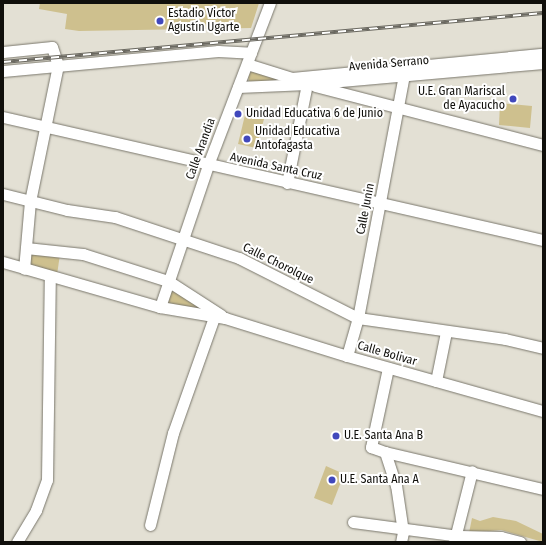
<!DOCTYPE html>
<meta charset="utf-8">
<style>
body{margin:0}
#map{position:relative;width:546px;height:545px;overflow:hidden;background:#e3e0d4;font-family:"Fira Sans Condensed",sans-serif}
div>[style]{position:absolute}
.green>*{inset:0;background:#cec08e}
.roads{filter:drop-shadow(0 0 1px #7a776c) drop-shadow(0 0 1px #7a776c)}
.minor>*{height:11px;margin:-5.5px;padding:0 5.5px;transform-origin:5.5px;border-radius:5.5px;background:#fff}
.rail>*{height:4px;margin-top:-2px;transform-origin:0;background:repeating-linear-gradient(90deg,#fff 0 8px,#6a6860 0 16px);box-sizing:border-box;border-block:1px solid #6a6860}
.dots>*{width:11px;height:11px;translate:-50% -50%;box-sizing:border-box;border:2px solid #fff;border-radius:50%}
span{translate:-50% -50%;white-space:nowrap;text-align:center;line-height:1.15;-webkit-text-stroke:4px #fff;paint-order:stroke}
.poi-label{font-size:12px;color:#100f0b}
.left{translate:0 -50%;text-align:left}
.right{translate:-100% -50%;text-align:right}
.street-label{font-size:12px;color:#100f0b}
.frame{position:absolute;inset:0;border:4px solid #100f0b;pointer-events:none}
</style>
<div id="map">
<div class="green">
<div style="clip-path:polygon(40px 3px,259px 3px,251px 28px,79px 31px,65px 29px,67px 14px,39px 9px)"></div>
<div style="clip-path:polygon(257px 71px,285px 80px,254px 84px,249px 81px,248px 76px,251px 72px)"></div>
<div style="clip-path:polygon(500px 103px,532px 106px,530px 128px,499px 125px)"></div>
<div style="clip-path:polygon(245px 115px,264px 119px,256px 148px,238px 144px)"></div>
<div style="clip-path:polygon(27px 250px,60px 254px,57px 275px,26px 268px)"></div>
<div style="clip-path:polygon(170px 284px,218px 316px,163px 305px)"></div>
<div style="clip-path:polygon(326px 466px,344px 474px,332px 505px,314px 498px)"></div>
<div style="clip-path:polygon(493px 517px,516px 521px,543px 534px,543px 542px,501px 530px,469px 533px,472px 518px,480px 521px)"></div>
</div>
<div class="roads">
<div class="minor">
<div style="left:3px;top:52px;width:49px;rotate:-5.8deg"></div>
<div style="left:52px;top:47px;width:19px;rotate:72deg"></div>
<div style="left:58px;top:65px;width:139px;rotate:101.6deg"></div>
<div style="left:30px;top:201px;width:68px;rotate:95deg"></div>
<div style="left:247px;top:64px;width:47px;rotate:17.3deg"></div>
<div style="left:292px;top:78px;width:252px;rotate:-5.5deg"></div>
<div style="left:3px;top:71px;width:216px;rotate:-5.3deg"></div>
<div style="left:218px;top:51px;width:33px;rotate:3deg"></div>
<div style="left:315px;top:86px;width:236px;rotate:14.5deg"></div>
<div style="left:238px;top:87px;width:69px;rotate:-2.5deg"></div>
<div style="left:307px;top:84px;width:237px;rotate:-5.1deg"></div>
<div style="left:3px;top:117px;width:554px;rotate:12.83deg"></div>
<div style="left:287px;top:183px;width:101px;rotate:-78.6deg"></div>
<div style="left:3px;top:194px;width:66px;rotate:14deg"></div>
<div style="left:67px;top:210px;width:49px;rotate:8.3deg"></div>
<div style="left:115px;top:217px;width:131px;rotate:18.3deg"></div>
<div style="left:239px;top:258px;width:133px;rotate:26.8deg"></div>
<div style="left:358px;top:318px;width:148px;rotate:8.1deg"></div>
<div style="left:505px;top:339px;width:39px;rotate:13deg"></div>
<div style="left:26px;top:248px;width:57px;rotate:6deg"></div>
<div style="left:83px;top:254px;width:89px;rotate:17.6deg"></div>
<div style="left:168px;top:281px;width:63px;rotate:32.7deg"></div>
<div style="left:3px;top:262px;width:163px;rotate:16deg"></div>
<div style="left:160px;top:307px;width:66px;rotate:9.6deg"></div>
<div style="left:225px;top:318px;width:128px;rotate:17.3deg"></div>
<div style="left:347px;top:356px;width:204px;rotate:15.7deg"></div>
<div style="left:160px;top:307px;width:150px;rotate:-71.3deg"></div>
<div style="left:208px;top:165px;width:173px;rotate:-69.1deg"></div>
<div style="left:347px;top:356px;width:40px;rotate:-74deg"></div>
<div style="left:358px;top:318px;width:253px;rotate:-79.3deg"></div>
<div style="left:388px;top:368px;width:81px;rotate:102.1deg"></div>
<div style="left:371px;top:447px;width:15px;rotate:20deg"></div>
<div style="left:385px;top:452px;width:35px;rotate:72deg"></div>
<div style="left:396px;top:485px;width:48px;rotate:81.5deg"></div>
<div style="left:403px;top:532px;width:10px;rotate:101deg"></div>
<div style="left:436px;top:381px;width:50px;rotate:-78.5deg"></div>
<div style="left:385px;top:452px;width:162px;rotate:13.2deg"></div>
<div style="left:353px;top:522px;width:108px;rotate:7.5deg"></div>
<div style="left:460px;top:536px;width:41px;rotate:1.4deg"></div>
<div style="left:501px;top:537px;width:20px;rotate:15deg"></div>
<div style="left:150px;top:525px;width:95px;rotate:-76deg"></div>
<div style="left:173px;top:433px;width:123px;rotate:-70.5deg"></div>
<div style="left:17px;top:542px;width:37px;rotate:-59deg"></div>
<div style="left:36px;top:510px;width:32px;rotate:-70deg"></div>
<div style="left:47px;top:480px;width:204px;rotate:-89.2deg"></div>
<div style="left:454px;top:542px;width:73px;rotate:-75.8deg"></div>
</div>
</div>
<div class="rail">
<div style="left:3px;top:62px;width:542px;rotate:-5.18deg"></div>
</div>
<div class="dots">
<div style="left:160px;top:21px;background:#4148bc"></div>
<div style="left:513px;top:99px;background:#4148bc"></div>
<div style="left:238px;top:114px;background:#4148bc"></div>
<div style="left:247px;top:139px;background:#4148bc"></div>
<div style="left:336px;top:436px;background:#4148bc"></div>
<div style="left:332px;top:480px;background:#4148bc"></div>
</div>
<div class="poi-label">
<span class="left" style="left:168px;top:21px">Estadio Victor<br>Agustín Ugarte</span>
<span class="right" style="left:505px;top:99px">U.E. Gran Mariscal<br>de Ayacucho</span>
<span class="left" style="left:246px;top:114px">Unidad Educativa 6 de Junio</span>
<span class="left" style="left:255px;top:139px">Unidad Educativa<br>Antofagasta</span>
<span class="left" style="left:344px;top:436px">U.E. Santa Ana B</span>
<span class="left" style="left:340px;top:480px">U.E. Santa Ana A</span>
</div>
<div class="street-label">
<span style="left:389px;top:64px;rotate:-5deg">Avenida Serrano</span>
<span style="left:201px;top:149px;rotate:-70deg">Calle Arandia</span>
<span style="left:276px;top:167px;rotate:12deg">Avenida Santa Cruz</span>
<span style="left:366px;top:209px;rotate:-79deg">Calle Junin</span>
<span style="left:278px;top:264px;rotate:26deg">Calle Chorolque</span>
<span style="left:387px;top:354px;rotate:16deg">Calle Bolivar</span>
</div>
<div class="frame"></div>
</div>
